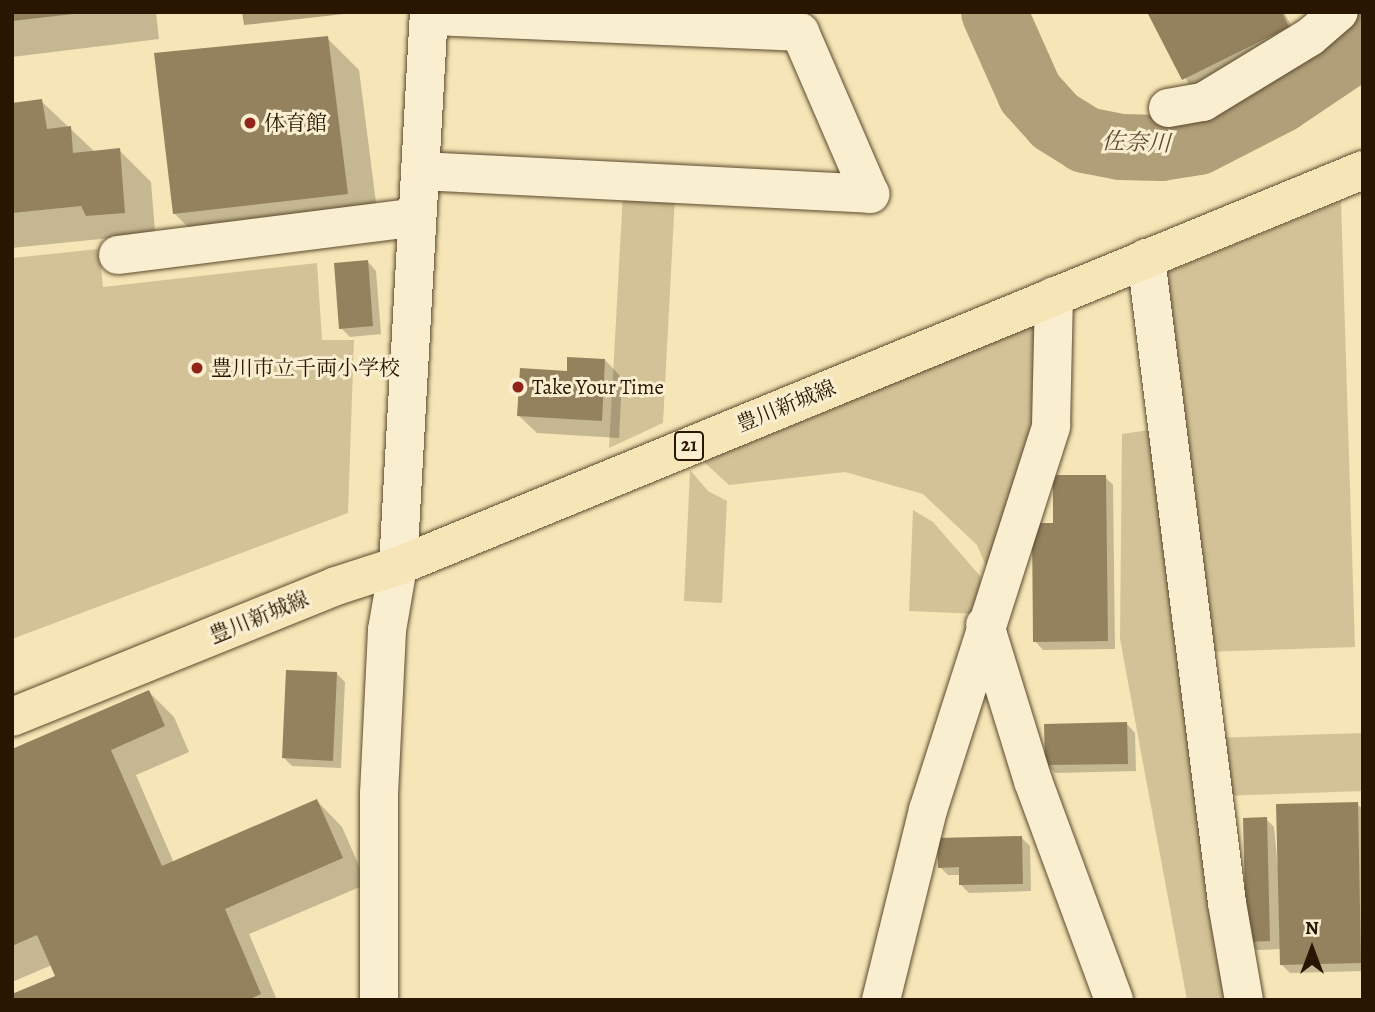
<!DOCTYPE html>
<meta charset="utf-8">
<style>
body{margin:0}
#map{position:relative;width:1375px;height:1012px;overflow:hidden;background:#f6e5b6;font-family:Alegreya,"Noto Serif JP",serif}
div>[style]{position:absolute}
.green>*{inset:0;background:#d3c297}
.water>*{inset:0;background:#b09f78}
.shadow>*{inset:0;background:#0003}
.river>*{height:66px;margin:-33px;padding:0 33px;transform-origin:33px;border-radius:33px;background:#b09f78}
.building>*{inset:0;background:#94825f}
.roads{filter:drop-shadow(0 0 2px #5c4a2e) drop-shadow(0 0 2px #5c4a2e)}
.minor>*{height:38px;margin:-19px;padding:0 19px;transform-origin:19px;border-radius:19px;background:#f9eed0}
.major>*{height:38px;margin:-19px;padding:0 19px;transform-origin:19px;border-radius:19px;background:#f6e5b6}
.dots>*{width:19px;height:19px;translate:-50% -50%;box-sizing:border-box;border:4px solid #f9eed0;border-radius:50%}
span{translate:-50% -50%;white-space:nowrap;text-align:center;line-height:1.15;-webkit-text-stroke:6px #f9eed0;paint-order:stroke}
.shield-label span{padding:2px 5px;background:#f9eed0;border:2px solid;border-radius:5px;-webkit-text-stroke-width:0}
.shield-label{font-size:19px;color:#291600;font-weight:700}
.poi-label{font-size:21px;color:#291600}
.left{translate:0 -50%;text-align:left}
.street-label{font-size:21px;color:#291600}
.water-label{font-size:23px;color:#5f4d30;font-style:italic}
.frame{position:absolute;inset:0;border:14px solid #291600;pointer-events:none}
.north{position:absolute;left:1277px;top:914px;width:70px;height:70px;-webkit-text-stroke:5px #f9eed0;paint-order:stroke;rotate:0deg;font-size:19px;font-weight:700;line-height:28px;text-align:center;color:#291600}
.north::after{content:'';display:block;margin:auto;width:24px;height:32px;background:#291600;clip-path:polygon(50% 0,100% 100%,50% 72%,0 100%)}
</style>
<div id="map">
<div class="green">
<div style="clip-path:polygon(623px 193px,675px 196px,663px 423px,609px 448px)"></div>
<div style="clip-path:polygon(1341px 201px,1355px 647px,1202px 652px,1155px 277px)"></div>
<div style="clip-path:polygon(99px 249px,103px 287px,317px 263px,322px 340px,354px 340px,348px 513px,12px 639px,12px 258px)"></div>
<div style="clip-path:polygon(1041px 322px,1043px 421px,990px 575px,977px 545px,923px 494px,845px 472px,729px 485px,704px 462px)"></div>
<div style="clip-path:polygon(1156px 429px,1231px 1000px,1187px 1000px,1120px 639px,1122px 434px)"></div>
<div style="clip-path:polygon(690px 470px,708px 491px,727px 501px,722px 603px,684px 601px)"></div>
<div style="clip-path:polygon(913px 510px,933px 522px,981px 577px,979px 614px,909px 611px)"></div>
<div style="clip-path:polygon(1363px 733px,1363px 791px,1221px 796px,1213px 738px)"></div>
</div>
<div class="water">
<div style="clip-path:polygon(242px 12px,362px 12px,244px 25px)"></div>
</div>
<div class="shadow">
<div style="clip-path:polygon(12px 12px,156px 12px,159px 39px,12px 57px)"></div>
<div style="clip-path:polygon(1149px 12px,1284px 12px,1296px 35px,1191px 88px)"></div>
<div style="clip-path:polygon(327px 38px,359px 70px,379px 226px,207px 246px,174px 213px)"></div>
<div style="clip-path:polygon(41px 101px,95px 152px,119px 150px,151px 182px,156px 245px,120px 247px,110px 238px,12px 248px,12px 104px)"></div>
<div style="clip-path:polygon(368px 262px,376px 271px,381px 334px,350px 337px,341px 328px)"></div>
<div style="clip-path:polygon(605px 360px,622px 378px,619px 438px,537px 433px,519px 416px,569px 373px)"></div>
<div style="clip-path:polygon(1105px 477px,1113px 485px,1115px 649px,1043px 650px,1035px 641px,1055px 524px)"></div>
<div style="clip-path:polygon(337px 674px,345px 682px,341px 768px,292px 766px,283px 757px)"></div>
<div style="clip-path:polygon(149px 692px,174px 717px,189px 752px,136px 775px,174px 863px,317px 801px,342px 827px,367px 884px,249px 934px,277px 1000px,12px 1000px,57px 977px,52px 965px,12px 982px,12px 751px)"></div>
<div style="clip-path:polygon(1127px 724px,1135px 733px,1136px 771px,1055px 773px,1047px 765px)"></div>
<div style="clip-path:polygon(1357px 804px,1363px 809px,1363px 971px,1290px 973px,1282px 965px,1281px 949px,1257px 950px,1248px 941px,1266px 819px,1274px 827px,1279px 879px)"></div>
<div style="clip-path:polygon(1021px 837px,1030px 846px,1031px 891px,969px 893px,961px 885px,961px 875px,948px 875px,940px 867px)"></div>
</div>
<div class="river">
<div style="left:994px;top:12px;width:89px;rotate:66deg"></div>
<div style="left:1030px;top:93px;width:38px;rotate:48deg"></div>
<div style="left:1055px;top:121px;width:36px;rotate:32deg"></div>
<div style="left:1085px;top:140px;width:37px;rotate:11deg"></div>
<div style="left:1121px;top:147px;width:40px;rotate:1.4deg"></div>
<div style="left:1161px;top:148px;width:37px;rotate:-9deg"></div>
<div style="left:1198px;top:142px;width:92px;rotate:-27.1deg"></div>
<div style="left:1280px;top:100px;width:100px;rotate:-34deg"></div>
</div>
<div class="building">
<div style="clip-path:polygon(12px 12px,73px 12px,73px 14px,12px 21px)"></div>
<div style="clip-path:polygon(1147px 12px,1282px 12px,1289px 27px,1182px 80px)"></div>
<div style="clip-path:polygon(328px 36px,348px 194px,173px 214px,154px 53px)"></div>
<div style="clip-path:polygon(42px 99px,47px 129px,71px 126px,73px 153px,120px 148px,125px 213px,86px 216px,81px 206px,12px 213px,12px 103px)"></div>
<div style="clip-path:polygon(368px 260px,373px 326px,339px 329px,334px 263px)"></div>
<div style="clip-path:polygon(567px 357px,605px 359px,602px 421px,517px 416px,520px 368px,567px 371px)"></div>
<div style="clip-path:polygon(1053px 475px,1106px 475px,1108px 641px,1033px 642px,1032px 523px,1053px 523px)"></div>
<div style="clip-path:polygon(286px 670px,337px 672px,333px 761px,282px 758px)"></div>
<div style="clip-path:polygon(149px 690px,165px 726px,111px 750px,162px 866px,317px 799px,343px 858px,225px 909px,261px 994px,248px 1000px,12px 1000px,12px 994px,55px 976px,37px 935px,12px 946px,12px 749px)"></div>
<div style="clip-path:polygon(1127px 722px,1128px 764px,1045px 765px,1044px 724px)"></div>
<div style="clip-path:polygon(1358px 802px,1361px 963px,1280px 965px,1276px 804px)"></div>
<div style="clip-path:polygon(1267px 817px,1270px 941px,1246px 942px,1243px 818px)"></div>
<div style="clip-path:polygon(1022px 836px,1023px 884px,959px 885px,959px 867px,938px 868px,937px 838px)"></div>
</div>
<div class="roads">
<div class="minor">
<div style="left:1168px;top:108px;width:36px;rotate:-10deg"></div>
<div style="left:1203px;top:102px;width:125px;rotate:-31.3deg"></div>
<div style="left:1310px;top:37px;width:38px;rotate:-41deg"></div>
<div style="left:420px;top:171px;width:451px;rotate:2.9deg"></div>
<div style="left:870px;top:194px;width:176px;rotate:-113.4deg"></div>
<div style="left:800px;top:32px;width:371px;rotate:-177.5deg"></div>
<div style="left:118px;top:255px;width:301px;rotate:-7.2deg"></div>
<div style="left:1146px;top:258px;width:650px;rotate:82.84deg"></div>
<div style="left:1227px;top:903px;width:98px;rotate:80.1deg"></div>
<div style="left:985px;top:625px;width:163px;rotate:72.9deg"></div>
<div style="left:1033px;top:781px;width:233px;rotate:69.7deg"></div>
<div style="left:379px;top:1000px;width:206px;rotate:-90deg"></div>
<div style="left:379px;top:794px;width:164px;rotate:-87.2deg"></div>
<div style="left:387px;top:630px;width:65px;rotate:-80.2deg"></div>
<div style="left:398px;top:566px;width:555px;rotate:-86.8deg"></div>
<div style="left:881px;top:1000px;width:196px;rotate:-76.1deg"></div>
<div style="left:928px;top:810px;width:403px;rotate:-72.2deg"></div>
<div style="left:1051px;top:426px;width:130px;rotate:-88.7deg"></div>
</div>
<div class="major">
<div style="left:12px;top:717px;width:349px;rotate:-22deg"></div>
<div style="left:336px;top:586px;width:65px;rotate:-17.9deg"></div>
<div style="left:398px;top:566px;width:1043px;rotate:-22.31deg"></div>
</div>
</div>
<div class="dots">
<div style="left:250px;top:123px;background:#8f2418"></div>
<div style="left:197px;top:368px;background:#8f2418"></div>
<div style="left:518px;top:387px;background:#8f2418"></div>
</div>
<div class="shield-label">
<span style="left:689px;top:446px">21</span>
</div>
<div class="poi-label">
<span class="left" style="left:264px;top:123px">体育館</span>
<span class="left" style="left:211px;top:368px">豊川市立千両小学校</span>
<span class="left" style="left:532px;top:387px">Take Your Time</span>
</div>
<div class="street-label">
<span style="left:786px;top:406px;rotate:-22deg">豊川新城線</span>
<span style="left:259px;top:617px;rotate:-22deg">豊川新城線</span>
</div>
<div class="water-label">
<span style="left:1136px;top:143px;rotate:2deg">佐奈川</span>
</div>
<div class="frame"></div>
<div class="north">N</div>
</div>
